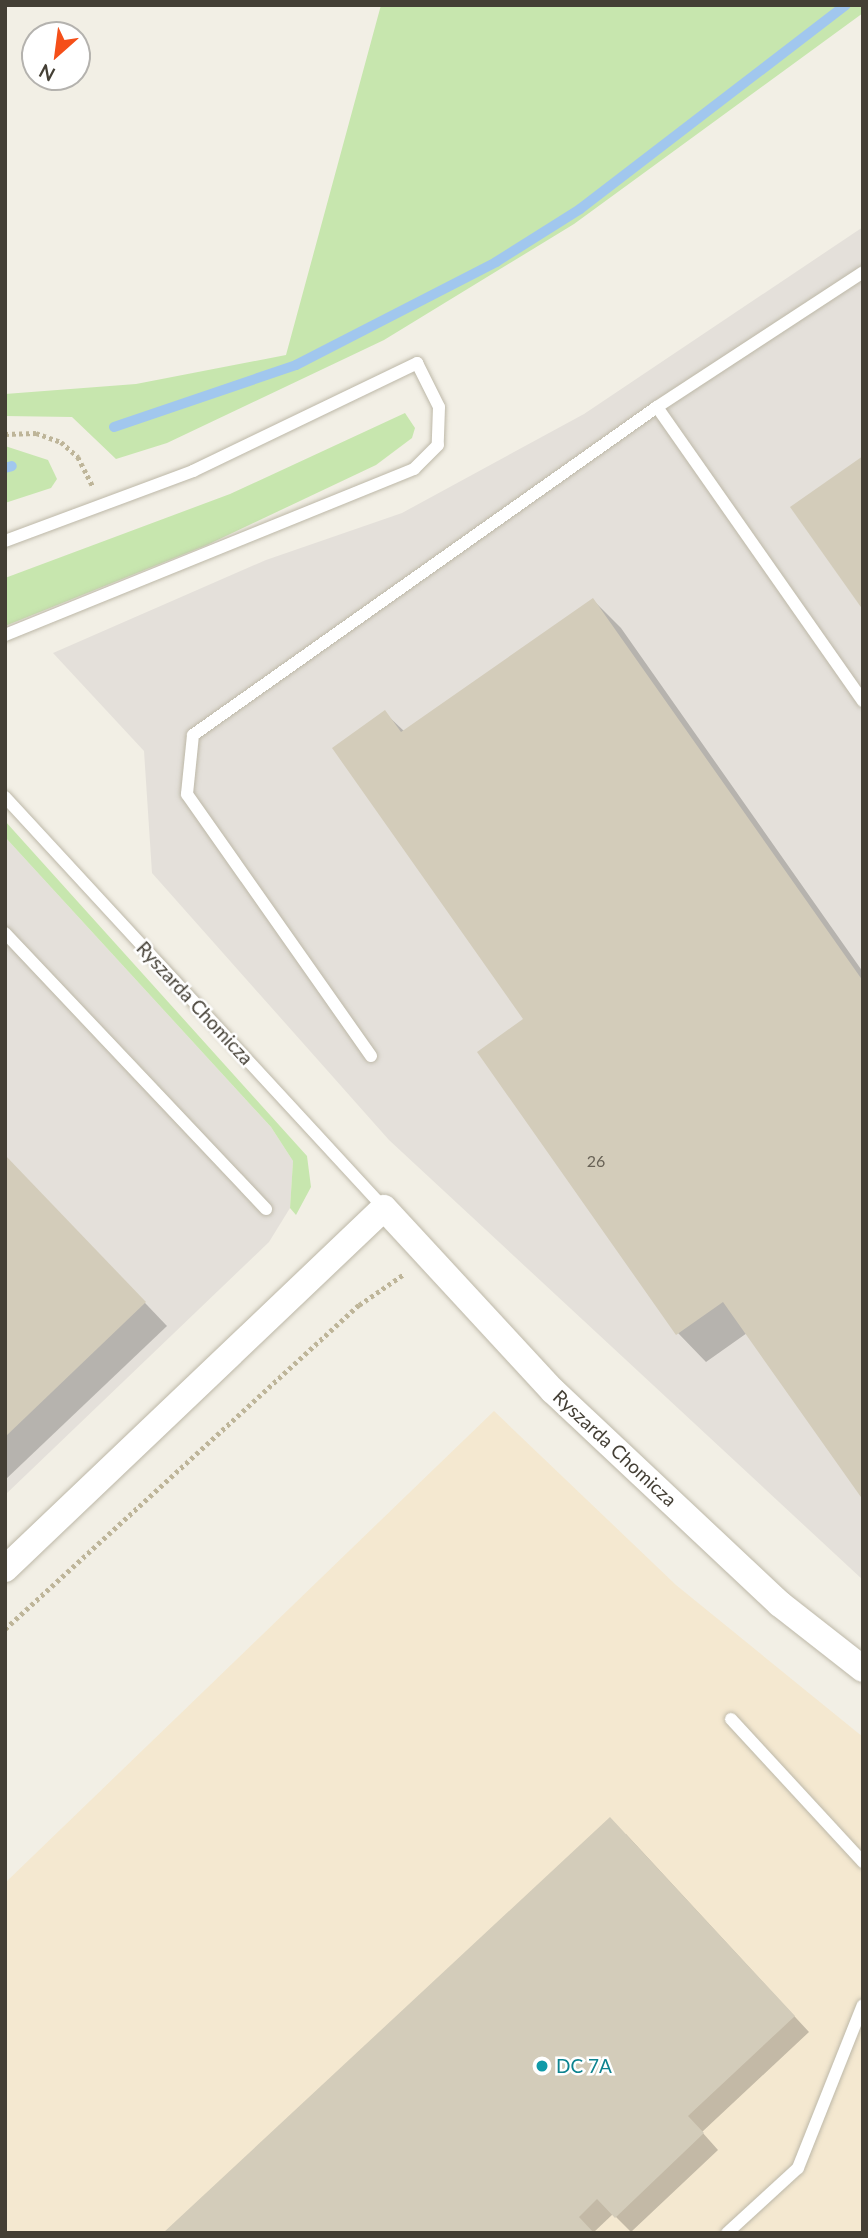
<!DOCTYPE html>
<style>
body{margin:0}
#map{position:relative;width:868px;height:2238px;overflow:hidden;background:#f2efe5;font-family:Lato,sans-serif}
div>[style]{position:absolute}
.commercial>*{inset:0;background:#f4e8d0}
.industrial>*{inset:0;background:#e4e0da}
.green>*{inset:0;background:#c7e6ae}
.shadow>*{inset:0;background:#0003}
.stream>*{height:10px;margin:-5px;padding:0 5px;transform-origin:5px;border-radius:5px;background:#a1c7ee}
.building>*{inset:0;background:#d3ccba}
.path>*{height:4.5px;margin-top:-2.25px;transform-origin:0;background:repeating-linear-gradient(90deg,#beb599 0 3.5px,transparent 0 7px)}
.roads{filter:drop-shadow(0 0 2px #bdb8a8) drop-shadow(0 0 2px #bdb8a8)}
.lane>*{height:12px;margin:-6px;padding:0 6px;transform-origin:6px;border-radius:6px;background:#fff}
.street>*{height:26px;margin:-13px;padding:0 13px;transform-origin:13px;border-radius:13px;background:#fff}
.dots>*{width:19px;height:19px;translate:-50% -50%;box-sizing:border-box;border:4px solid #fff;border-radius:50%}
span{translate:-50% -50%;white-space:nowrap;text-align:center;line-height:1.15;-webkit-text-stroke:5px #fff;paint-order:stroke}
.number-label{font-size:16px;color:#686256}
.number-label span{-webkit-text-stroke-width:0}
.street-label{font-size:19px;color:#443f35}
.culture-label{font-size:19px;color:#0d838f}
.left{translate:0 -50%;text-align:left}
.frame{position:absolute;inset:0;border:7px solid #443f35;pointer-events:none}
.north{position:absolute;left:21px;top:21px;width:70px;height:70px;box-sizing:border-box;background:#fff;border:2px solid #b4b2ae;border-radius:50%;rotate:208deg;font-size:19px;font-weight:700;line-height:28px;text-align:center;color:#443f35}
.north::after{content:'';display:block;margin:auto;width:24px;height:32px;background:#f54f19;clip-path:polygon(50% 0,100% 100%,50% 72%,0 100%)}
</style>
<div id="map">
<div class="commercial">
<div style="clip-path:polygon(494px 1411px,676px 1585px,863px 1737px,863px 2233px,5px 2233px,5px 1883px)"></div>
</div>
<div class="industrial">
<div style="clip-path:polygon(863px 227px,863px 1580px,389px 1140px,152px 873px,144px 751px,53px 653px,266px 560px,402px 513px,584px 414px)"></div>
<div style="clip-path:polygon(5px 837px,271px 1127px,293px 1161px,290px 1208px,269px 1242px,5px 1495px)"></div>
</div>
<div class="green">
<div style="clip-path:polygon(381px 5px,863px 5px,863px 13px,574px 224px,384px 340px,167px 443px,116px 459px,72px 417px,5px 416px,5px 394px,136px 384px,286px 355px)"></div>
<div style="clip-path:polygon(405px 413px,415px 428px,412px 438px,376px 465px,207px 545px,5px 626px,5px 578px,230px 494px)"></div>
<div style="clip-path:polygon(5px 446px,48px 460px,57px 479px,51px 488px,5px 503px)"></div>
<div style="clip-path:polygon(5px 821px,307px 1156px,311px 1187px,296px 1215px,290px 1208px,293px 1161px,271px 1127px,5px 837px)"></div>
</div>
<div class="shadow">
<div style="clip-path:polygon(593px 600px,621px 628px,863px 972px,863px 1497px,747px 1333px,706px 1362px,678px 1333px,385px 713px,405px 732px)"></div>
<div style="clip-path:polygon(5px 1156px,167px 1326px,5px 1480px)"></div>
<div style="clip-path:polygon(626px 1834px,809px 2032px,702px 2132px,718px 2150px,631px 2232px,613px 2214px,593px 2233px,166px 2233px)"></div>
</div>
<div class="stream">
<div style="left:114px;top:427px;width:192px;rotate:-18.8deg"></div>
<div style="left:296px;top:365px;width:225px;rotate:-27.2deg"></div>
<div style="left:496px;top:262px;width:99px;rotate:-32.2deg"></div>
<div style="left:580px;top:209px;width:335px;rotate:-37.5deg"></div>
<div style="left:5px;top:468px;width:7px;rotate:-16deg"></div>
</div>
<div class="building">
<div style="clip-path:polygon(863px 456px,863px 610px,790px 507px)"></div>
<div style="clip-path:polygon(593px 598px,863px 981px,863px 1500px,723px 1302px,676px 1335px,477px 1052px,523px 1019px,332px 748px,385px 710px,401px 732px)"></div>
<div style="clip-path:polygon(5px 1155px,146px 1302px,5px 1437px)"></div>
<div style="clip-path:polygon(610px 1817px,795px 2016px,688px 2116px,704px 2133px,615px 2218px,597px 2199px,579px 2217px,594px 2233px,163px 2233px)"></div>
</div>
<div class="path">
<div style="left:5px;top:434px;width:31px;rotate:-2deg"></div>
<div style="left:36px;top:433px;width:27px;rotate:20deg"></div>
<div style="left:61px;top:442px;width:23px;rotate:41deg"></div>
<div style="left:78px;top:457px;width:33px;rotate:63deg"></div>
<div style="left:5px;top:1629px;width:480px;rotate:-42.5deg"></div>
<div style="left:359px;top:1305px;width:55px;rotate:-34.6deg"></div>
</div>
<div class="roads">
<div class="lane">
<div style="left:657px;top:407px;width:359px;rotate:55deg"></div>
<div style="left:5px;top:541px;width:201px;rotate:-20.4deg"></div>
<div style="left:193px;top:471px;width:249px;rotate:-25.7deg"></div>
<div style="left:417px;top:363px;width:49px;rotate:63.4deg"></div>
<div style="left:439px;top:407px;width:38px;rotate:92deg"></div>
<div style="left:438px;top:445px;width:34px;rotate:135deg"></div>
<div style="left:414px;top:469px;width:441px;rotate:157.9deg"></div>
<div style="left:5px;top:797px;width:559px;rotate:47.32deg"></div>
<div style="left:5px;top:933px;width:380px;rotate:46.6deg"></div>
<div style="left:371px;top:1056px;width:320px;rotate:-125.1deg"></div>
<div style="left:187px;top:794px;width:59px;rotate:-84.2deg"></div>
<div style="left:193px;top:735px;width:568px;rotate:-35.26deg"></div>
<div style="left:657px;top:407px;width:246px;rotate:-33.2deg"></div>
<div style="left:731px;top:1719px;width:195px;rotate:47.3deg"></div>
<div style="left:727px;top:2233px;width:96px;rotate:-42.5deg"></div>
<div style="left:798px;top:2168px;width:175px;rotate:-68.3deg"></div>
</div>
<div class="street">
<div style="left:5px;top:1569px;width:523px;rotate:-43.61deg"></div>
<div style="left:384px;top:1208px;width:249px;rotate:47.3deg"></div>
<div style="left:553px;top:1391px;width:311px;rotate:43.2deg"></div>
<div style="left:780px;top:1604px;width:105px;rotate:38.1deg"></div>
</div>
</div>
<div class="dots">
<div style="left:542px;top:2066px;background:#0f9aa8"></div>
</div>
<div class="number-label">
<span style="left:596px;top:1161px">26</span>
</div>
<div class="street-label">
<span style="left:195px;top:1003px;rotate:47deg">Ryszarda Chomicza</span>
<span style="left:615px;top:1448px;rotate:43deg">Ryszarda Chomicza</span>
</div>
<div class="culture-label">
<span class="left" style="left:556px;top:2066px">DC 7A</span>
</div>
<div class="frame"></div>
<div class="north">N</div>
</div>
